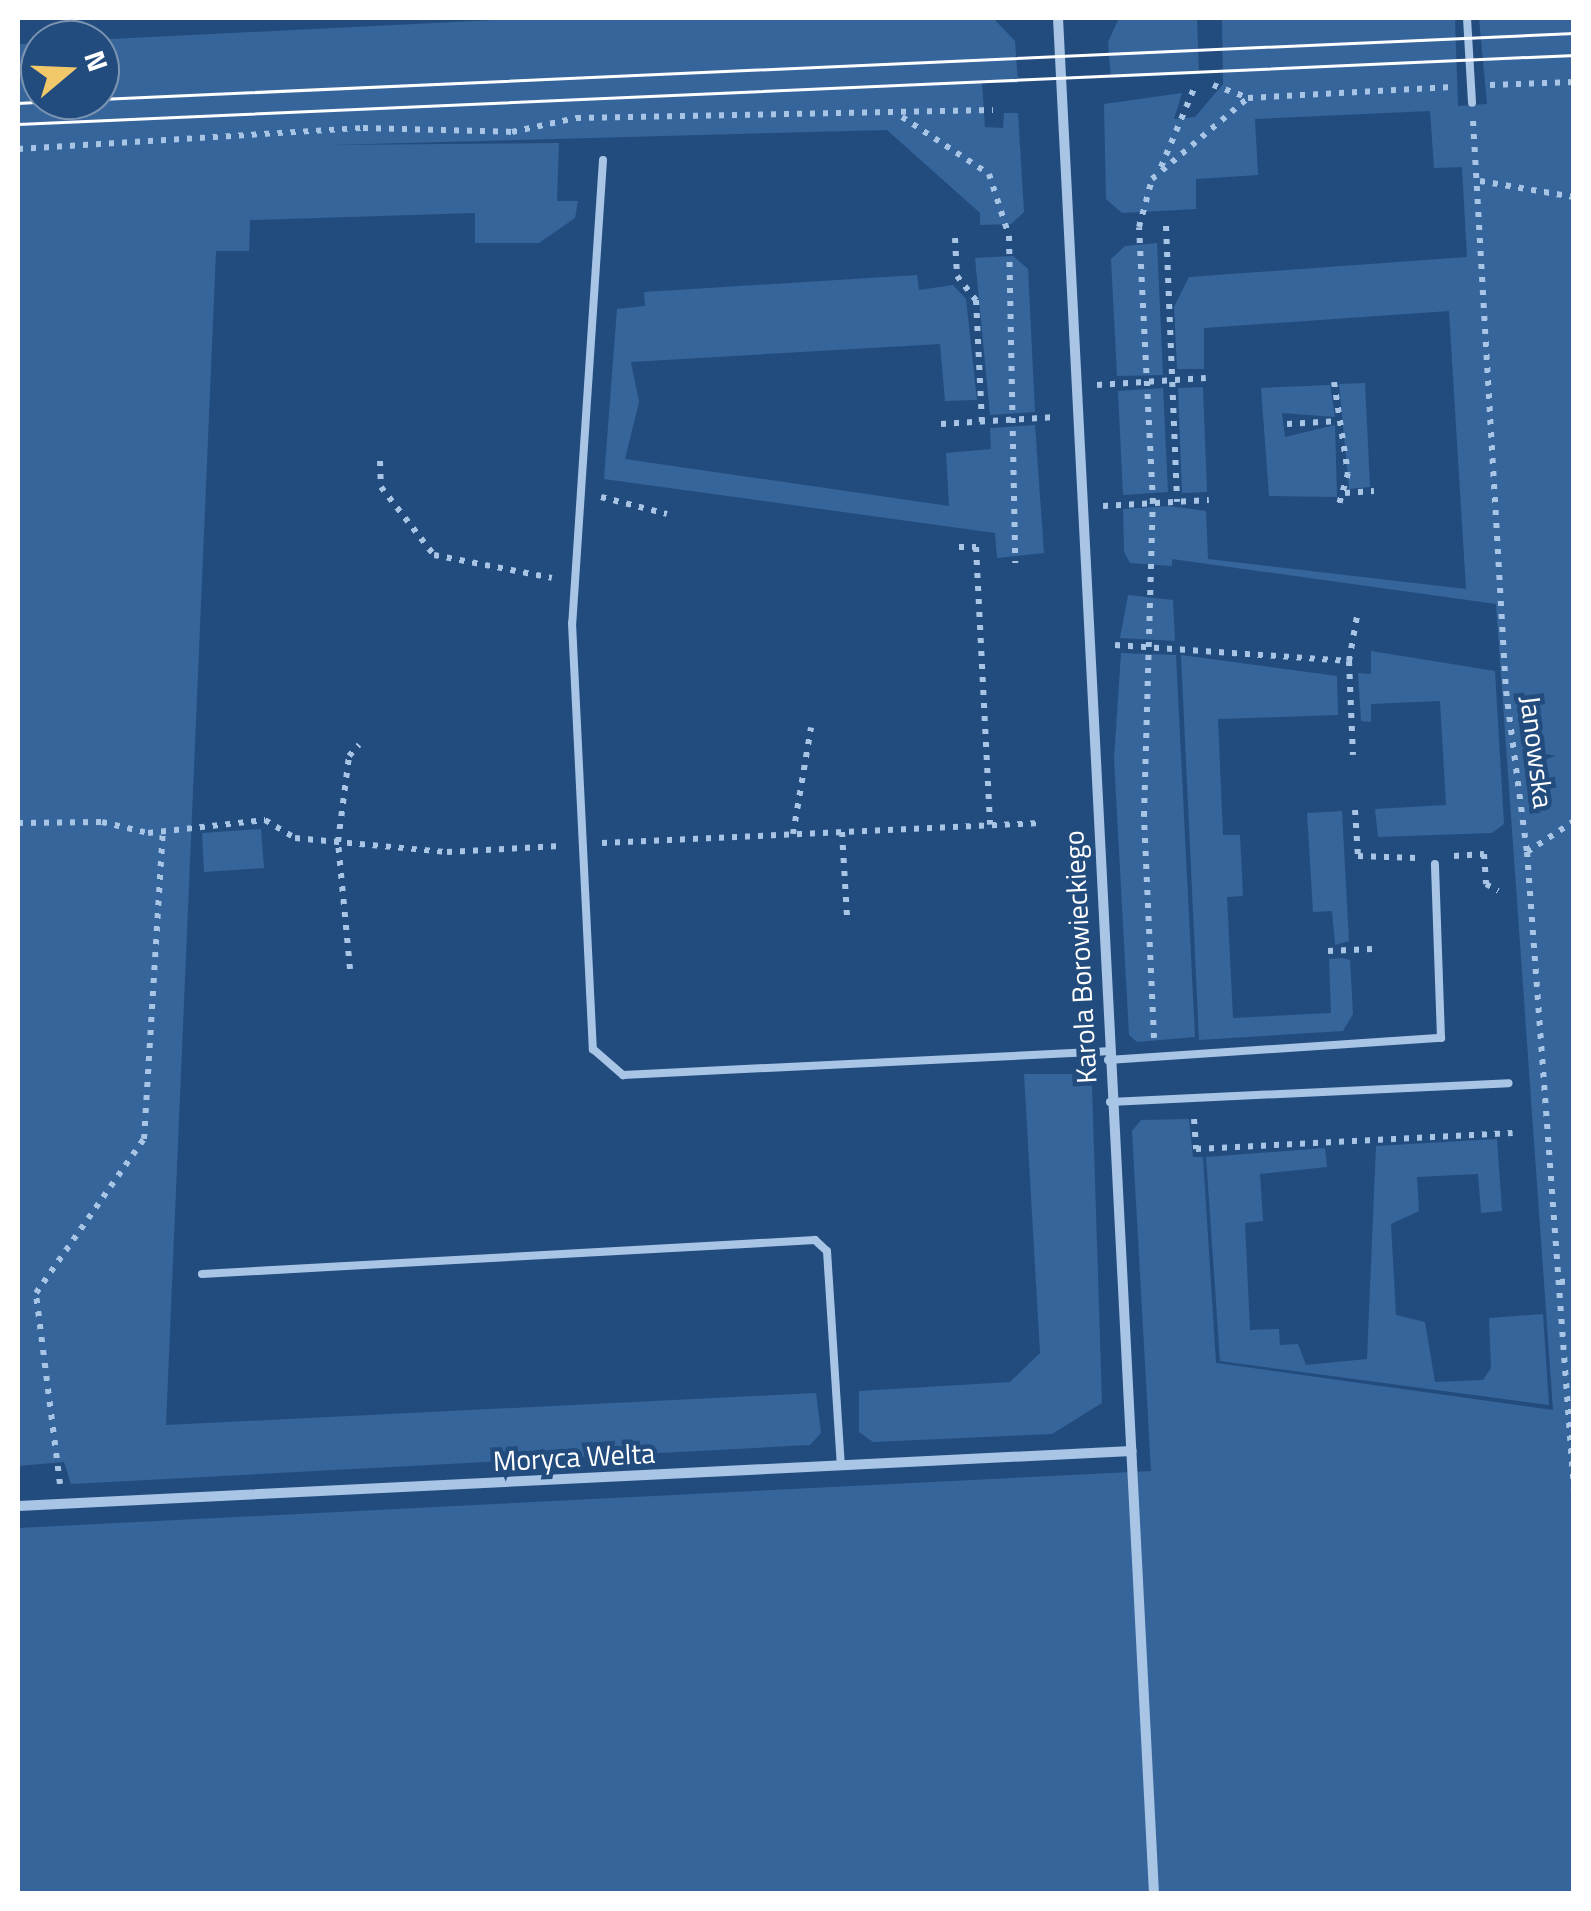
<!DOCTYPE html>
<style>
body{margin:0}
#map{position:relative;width:1591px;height:1911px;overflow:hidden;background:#234c7e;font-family:"Titillium Web",sans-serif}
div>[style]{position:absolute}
.green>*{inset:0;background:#36659b}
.path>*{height:6px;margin-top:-3px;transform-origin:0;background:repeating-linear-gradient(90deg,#a8c5e6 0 5px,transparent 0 13px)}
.lane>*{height:8px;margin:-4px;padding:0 4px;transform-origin:4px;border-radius:4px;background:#a8c5e6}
.street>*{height:10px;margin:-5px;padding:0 5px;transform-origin:5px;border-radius:5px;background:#a8c5e6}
.tram>*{height:2.5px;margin:-1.25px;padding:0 1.25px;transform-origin:1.25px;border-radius:1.25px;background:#fff}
span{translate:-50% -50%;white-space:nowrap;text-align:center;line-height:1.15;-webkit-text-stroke:9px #234c7e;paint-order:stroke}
.street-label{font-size:28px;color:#fff}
.frame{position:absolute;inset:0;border:20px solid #fff;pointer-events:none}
.north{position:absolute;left:20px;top:20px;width:100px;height:100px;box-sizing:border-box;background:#234c7e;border:2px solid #7b94b2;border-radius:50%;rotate:71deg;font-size:28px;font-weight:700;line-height:40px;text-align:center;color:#fff}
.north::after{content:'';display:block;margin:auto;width:35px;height:45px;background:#f1c96b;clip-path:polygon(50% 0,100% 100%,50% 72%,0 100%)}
</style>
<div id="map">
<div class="green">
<div style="clip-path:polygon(537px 18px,993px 18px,1015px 41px,1018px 83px,982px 83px,985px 127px,1003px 128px,1004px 113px,1018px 113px,1024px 212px,1011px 224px,980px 225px,980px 213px,887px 130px,330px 145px,559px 143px,557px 201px,578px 201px,575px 218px,539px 243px,475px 243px,475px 213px,250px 220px,249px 251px,216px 251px,166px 1425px,816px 1393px,821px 1433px,810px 1445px,71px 1484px,64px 1462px,18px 1466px,18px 44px,40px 43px,40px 100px,100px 100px,100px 40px,91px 40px)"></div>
<div style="clip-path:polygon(1119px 18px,1197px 18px,1199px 74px,1111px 78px,1108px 42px)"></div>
<div style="clip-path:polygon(1222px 18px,1455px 18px,1458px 106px,1487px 104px,1479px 18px,1573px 18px,1573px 1893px,18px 1894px,18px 1528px,1151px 1471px,1132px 1131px,1141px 1120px,1189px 1119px,1193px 1157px,1203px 1157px,1216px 1363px,1553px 1410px,1496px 604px,1172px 559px,1172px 566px,1130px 563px,1124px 552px,1123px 509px,1169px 506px,1206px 511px,1208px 559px,1466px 589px,1449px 311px,1204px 328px,1204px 369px,1177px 369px,1174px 307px,1189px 277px,1467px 257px,1462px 167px,1434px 168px,1430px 111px,1255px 119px,1258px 175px,1196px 179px,1196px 209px,1122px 213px,1106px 199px,1104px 104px,1182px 93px,1174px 119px,1195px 117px,1223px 84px)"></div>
<div style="clip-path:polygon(1157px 243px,1163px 375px,1117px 376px,1111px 259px,1125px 246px)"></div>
<div style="clip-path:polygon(1013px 256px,1028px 269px,1035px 412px,990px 415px,975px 258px)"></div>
<div style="clip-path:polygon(917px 275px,919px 290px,953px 285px,966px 299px,977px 400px,945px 401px,940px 344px,631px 362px,639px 402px,625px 459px,949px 506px,946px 453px,991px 449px,990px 428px,1035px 425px,1044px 553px,997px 558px,995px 533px,604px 479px,617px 309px,645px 306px,644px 292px)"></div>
<div style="clip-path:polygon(1365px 383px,1370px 487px,1349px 489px,1339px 384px)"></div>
<div style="clip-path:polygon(1330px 385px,1335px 417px,1282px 413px,1285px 437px,1335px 425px,1337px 497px,1269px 496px,1261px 388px)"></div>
<div style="clip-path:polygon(1203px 387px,1207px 492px,1182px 493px,1178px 388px)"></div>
<div style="clip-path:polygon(1163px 388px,1168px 492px,1123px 495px,1118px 391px)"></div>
<div style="clip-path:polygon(1128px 595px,1173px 600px,1175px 641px,1120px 638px)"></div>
<div style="clip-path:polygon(1371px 651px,1495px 671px,1504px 824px,1492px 833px,1378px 837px,1375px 809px,1446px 805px,1440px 701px,1371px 704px,1371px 722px,1361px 721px,1358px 673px,1371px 674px)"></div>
<div style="clip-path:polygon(1121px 653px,1176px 655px,1195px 1037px,1137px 1042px,1129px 1035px,1114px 759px)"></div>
<div style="clip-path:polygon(1181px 655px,1337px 676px,1338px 715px,1218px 719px,1223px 835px,1240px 835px,1243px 896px,1227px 897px,1233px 1018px,1331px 1013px,1329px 959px,1342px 958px,1350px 960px,1353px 1014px,1343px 1031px,1199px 1040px)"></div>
<div style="clip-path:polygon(1342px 811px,1349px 941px,1335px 945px,1332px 911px,1313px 912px,1307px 813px)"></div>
<div style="clip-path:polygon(261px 829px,264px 868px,204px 872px,202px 833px)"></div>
<div style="clip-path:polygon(1024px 1074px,1078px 1074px,1092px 1086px,1102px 1403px,1052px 1434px,873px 1442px,859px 1432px,859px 1391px,1010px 1382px,1040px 1353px)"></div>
<div style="clip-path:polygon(1497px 1139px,1502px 1211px,1481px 1213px,1478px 1174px,1417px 1177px,1419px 1211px,1391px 1224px,1396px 1315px,1425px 1322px,1435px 1382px,1483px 1380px,1491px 1368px,1489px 1318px,1543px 1314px,1549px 1405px,1220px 1361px,1206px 1157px,1325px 1148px,1327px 1167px,1260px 1174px,1263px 1221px,1245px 1223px,1250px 1330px,1279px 1329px,1280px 1345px,1298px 1344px,1306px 1365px,1367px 1359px,1376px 1146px)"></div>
</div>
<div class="path">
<div style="left:1213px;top:85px;width:37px;rotate:20deg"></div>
<div style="left:1248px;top:98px;width:204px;rotate:-3.1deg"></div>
<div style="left:1490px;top:85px;width:84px;rotate:-2deg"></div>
<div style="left:902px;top:117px;width:104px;rotate:33.2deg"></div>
<div style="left:989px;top:174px;width:65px;rotate:72.1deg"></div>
<div style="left:1009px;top:236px;width:327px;rotate:88.9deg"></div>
<div style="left:1473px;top:121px;width:571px;rotate:86.69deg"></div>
<div style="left:1506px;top:691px;width:162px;rotate:82.6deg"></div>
<div style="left:1527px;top:852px;width:641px;rotate:85.79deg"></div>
<div style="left:18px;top:149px;width:346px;rotate:-3.5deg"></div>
<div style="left:363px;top:128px;width:149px;rotate:1.5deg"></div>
<div style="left:512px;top:132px;width:66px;rotate:-12.3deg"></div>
<div style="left:576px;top:118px;width:417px;rotate:-1.1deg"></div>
<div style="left:1161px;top:167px;width:88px;rotate:-67.2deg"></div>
<div style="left:1480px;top:181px;width:95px;rotate:9.7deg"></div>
<div style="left:1166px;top:226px;width:276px;rotate:87.7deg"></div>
<div style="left:955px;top:238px;width:38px;rotate:87deg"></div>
<div style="left:957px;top:276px;width:31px;rotate:52deg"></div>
<div style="left:976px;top:300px;width:122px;rotate:87.2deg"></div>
<div style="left:1334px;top:382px;width:92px;rotate:81.3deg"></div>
<div style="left:1348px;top:473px;width:36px;rotate:106deg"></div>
<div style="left:1097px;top:385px;width:109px;rotate:-3.7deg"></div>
<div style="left:941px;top:424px;width:115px;rotate:-3.5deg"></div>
<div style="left:1287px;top:424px;width:52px;rotate:-3.3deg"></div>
<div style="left:380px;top:461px;width:26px;rotate:88deg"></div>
<div style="left:381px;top:487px;width:86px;rotate:52.1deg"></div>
<div style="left:434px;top:555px;width:120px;rotate:11deg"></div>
<div style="left:1345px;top:493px;width:29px;rotate:-4deg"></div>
<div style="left:601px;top:497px;width:68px;rotate:14.4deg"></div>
<div style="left:1103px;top:506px;width:106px;rotate:-3.2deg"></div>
<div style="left:959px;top:547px;width:17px"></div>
<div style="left:976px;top:547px;width:278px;rotate:87.1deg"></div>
<div style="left:1115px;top:645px;width:235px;rotate:3.9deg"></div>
<div style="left:1349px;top:661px;width:94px;rotate:87.6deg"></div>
<div style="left:1349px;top:661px;width:46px;rotate:-79.9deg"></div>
<div style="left:1355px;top:810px;width:46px;rotate:86.3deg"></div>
<div style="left:1358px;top:856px;width:59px;rotate:1.9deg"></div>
<div style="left:18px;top:823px;width:84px;rotate:-0.7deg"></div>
<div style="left:102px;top:822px;width:47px;rotate:13.4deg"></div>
<div style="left:148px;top:833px;width:118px;rotate:-6.3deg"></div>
<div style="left:265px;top:820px;width:35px;rotate:31deg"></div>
<div style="left:295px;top:838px;width:153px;rotate:5.3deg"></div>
<div style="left:447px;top:852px;width:113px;rotate:-3deg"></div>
<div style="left:842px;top:832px;width:85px;rotate:86.6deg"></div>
<div style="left:793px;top:834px;width:108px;rotate:-80.4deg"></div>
<div style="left:602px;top:843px;width:439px;rotate:-2.6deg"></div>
<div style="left:1527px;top:852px;width:56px;rotate:-33.4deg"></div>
<div style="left:1454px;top:856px;width:30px;rotate:-4deg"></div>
<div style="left:1484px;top:854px;width:30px;rotate:86deg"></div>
<div style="left:1486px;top:884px;width:14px;rotate:30deg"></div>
<div style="left:1328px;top:951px;width:44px;rotate:-2.6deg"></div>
<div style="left:350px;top:969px;width:128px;rotate:-95.4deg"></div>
<div style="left:338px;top:842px;width:87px;rotate:-82.7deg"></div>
<div style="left:349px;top:756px;width:15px;rotate:-48deg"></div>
<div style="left:1154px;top:1038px;width:222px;rotate:-92.6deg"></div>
<div style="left:1144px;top:816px;width:313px;rotate:-88.4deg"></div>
<div style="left:1153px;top:503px;width:276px;rotate:-92.9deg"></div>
<div style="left:1139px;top:227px;width:50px;rotate:-74.8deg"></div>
<div style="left:1152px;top:179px;width:126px;rotate:-40.2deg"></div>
<div style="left:1194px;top:1119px;width:30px;rotate:86deg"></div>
<div style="left:1196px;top:1149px;width:317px;rotate:-2.9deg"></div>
<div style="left:1560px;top:1282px;width:14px;rotate:-4deg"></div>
<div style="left:60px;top:1484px;width:193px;rotate:-97.2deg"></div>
<div style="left:36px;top:1293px;width:188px;rotate:-55deg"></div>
<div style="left:144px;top:1139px;width:309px;rotate:-86.5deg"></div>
</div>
<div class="lane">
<div style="left:1467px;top:18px;width:85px;rotate:86.6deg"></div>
<div style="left:603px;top:160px;width:464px;rotate:93.8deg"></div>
<div style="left:572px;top:623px;width:427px;rotate:87.2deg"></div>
<div style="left:593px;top:1049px;width:40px;rotate:41deg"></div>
<div style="left:623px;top:1075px;width:485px;rotate:-2.8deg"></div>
<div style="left:1108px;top:1060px;width:334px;rotate:-3.8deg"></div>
<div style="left:1441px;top:1038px;width:174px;rotate:-92deg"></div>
<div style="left:1110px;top:1102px;width:399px;rotate:-2.7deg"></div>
<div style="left:202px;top:1274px;width:614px;rotate:-3.17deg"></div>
<div style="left:815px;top:1240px;width:16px;rotate:43deg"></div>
<div style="left:827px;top:1251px;width:215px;rotate:86.3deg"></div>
</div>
<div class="street">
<div style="left:1058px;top:18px;width:1878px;rotate:87.07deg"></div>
<div style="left:18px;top:1506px;width:1115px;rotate:-2.83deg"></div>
</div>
<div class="tram">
<div style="left:100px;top:99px;width:1475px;rotate:-2.56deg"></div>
<div style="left:18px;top:103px;width:53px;rotate:-3.2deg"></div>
<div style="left:18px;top:124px;width:1558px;rotate:-2.54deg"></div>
</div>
<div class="street-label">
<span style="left:1537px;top:752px;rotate:83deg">Janowska</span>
<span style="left:1080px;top:957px;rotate:-93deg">Karola Borowieckiego</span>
<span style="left:574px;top:1457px;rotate:-3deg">Moryca Welta</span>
</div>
<div class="frame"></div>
<div class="north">N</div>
</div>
